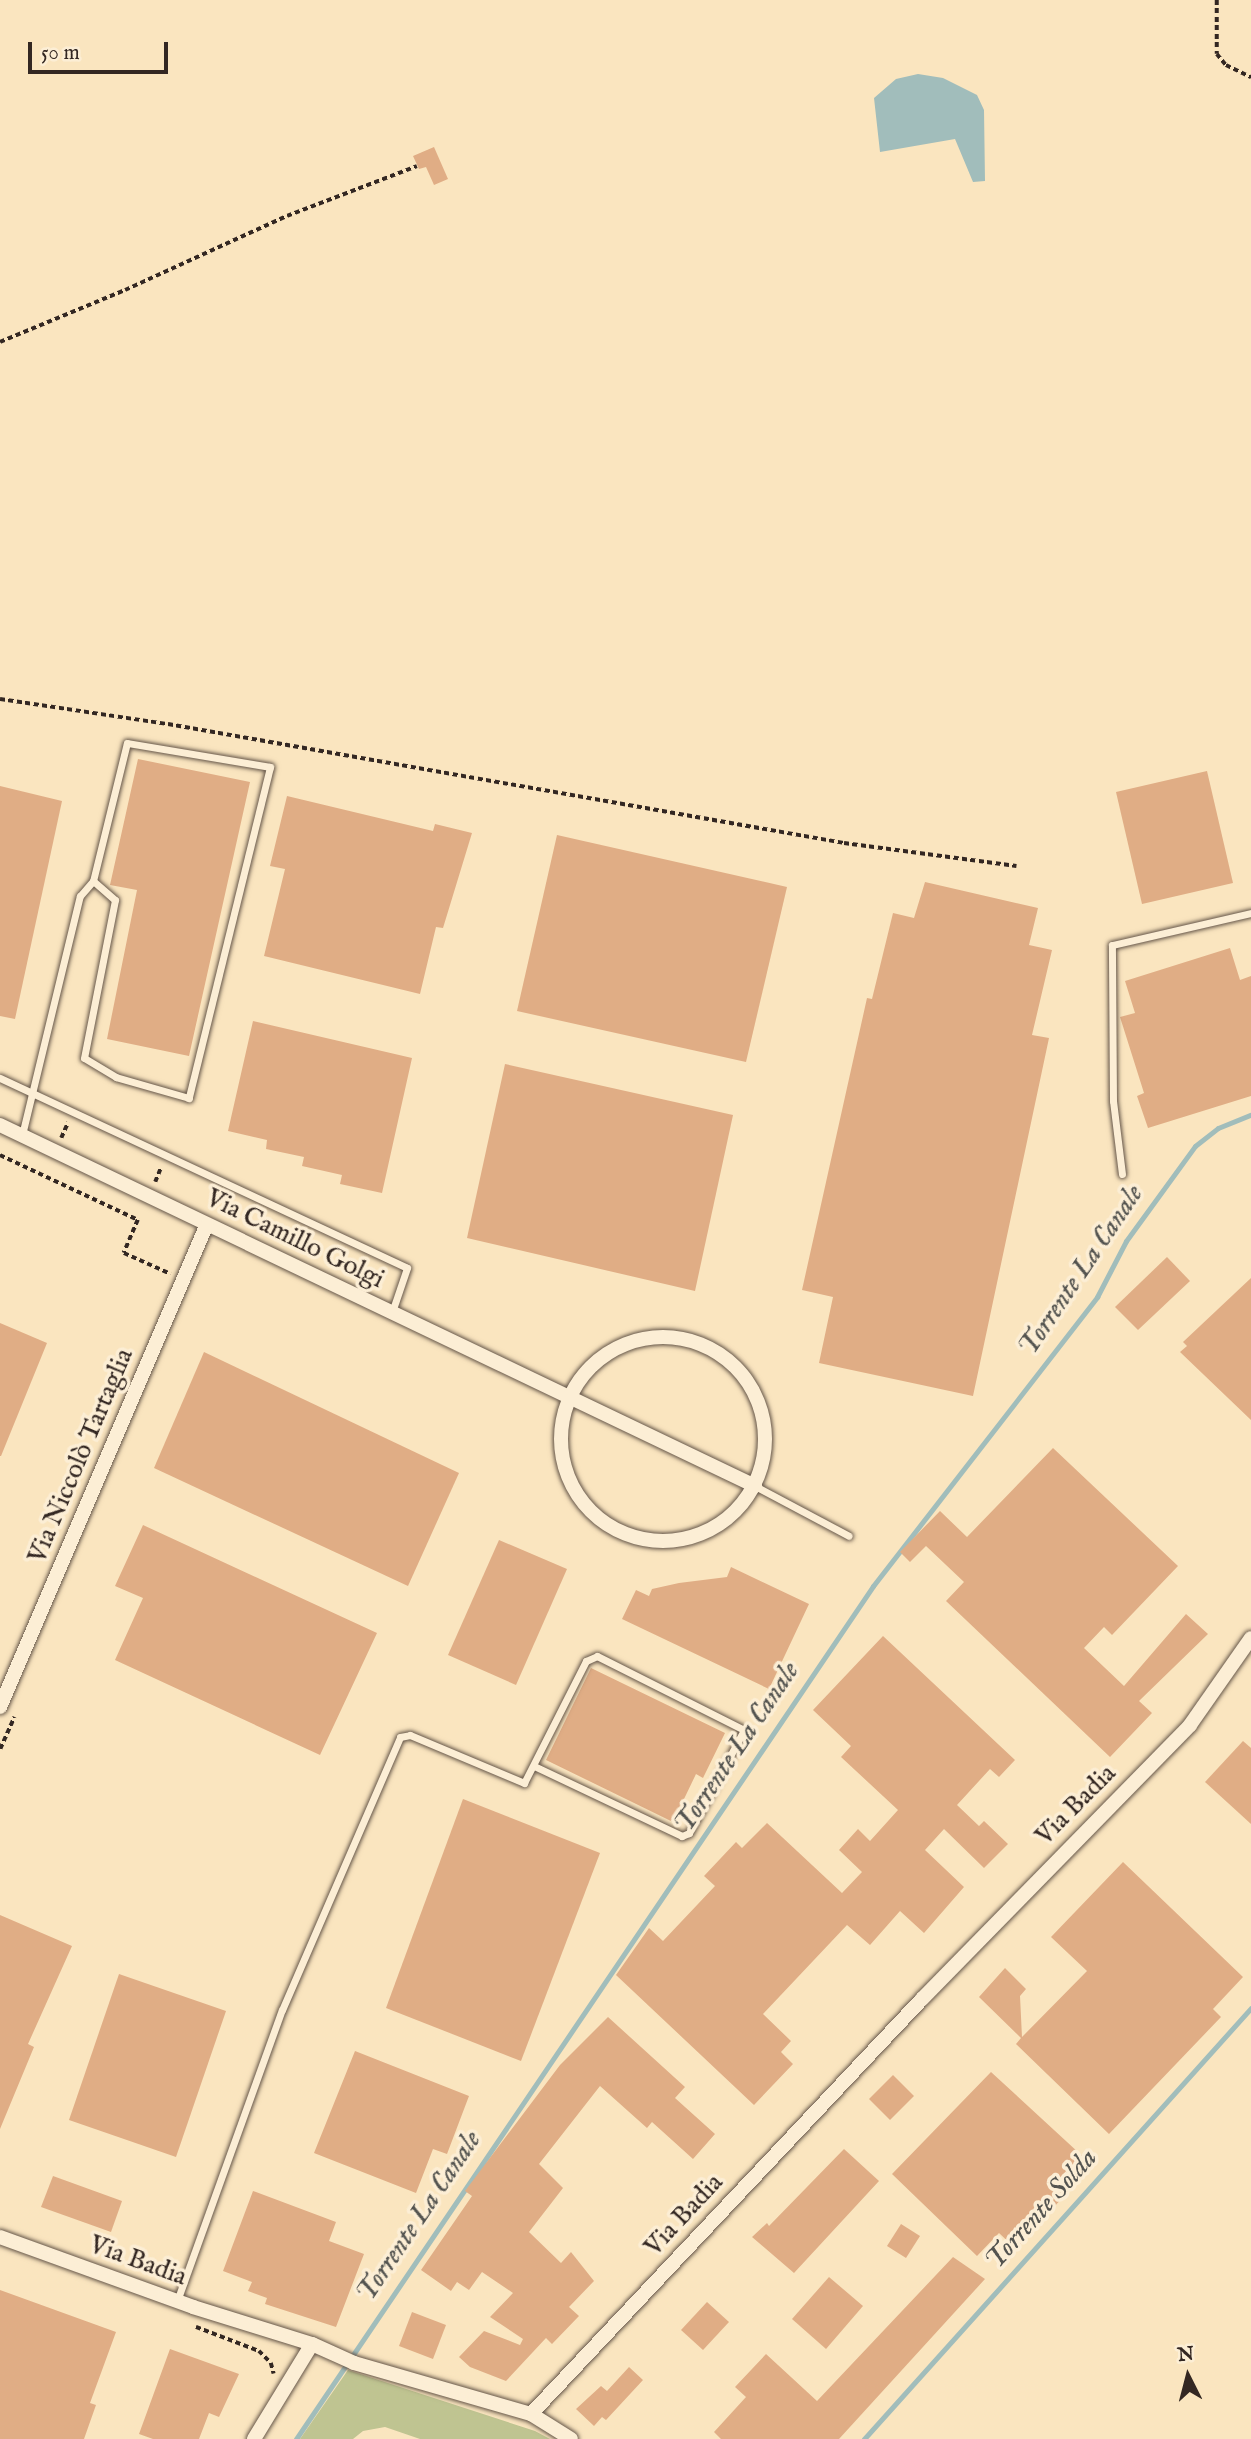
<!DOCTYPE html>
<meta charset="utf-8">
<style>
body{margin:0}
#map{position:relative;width:1251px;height:2439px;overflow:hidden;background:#fae5bf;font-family:"IM FELL English",serif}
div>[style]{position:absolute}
.green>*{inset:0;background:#bfc491}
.water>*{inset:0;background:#a1bdbb}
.stream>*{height:5px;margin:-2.5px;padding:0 2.5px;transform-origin:2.5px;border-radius:2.5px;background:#a1bdbb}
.building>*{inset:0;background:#e0ad85}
.path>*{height:3.5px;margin-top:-1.75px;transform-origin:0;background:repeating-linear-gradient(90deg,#332722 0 5px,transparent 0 8.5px)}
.roads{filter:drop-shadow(0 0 2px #655649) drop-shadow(0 0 2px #655649)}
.service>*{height:7px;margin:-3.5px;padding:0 3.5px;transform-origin:3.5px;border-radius:3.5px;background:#fceed5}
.minor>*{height:14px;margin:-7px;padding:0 7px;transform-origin:7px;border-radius:7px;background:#fceed5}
.minor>.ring{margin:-7px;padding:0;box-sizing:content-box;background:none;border:14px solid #fceed5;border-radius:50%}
span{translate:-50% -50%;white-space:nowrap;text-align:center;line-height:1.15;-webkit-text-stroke:7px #fceed5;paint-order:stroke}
.street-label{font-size:26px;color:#332722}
.water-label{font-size:28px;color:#545450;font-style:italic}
.north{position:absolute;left:1153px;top:2341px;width:70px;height:70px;-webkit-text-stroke:5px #fceed5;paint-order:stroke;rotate:354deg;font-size:19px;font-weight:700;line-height:28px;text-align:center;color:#332722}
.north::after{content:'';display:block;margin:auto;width:24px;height:32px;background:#332722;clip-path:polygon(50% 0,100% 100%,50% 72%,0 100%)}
.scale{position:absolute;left:28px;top:42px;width:140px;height:32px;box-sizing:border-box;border:4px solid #332722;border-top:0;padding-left:9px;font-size:21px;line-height:24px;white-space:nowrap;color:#332722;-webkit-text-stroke:5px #fceed5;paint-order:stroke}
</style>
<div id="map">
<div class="green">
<div style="clip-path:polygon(348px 2370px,535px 2431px,550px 2439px,420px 2439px,385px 2427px,363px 2431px,353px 2439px,300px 2439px)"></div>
</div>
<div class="water">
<div style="clip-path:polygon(918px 74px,943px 78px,977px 95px,984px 110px,985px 181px,973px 182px,955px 139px,880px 152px,874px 98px,896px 79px)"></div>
</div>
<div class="stream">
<div style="left:296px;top:2439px;width:1030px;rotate:-55.92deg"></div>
<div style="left:873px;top:1586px;width:366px;rotate:-52.2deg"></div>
<div style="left:1097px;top:1297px;width:63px;rotate:-62.6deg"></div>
<div style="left:1126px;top:1241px;width:117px;rotate:-54deg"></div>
<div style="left:1195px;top:1146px;width:29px;rotate:-38deg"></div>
<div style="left:1218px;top:1128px;width:35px;rotate:-22deg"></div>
<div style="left:864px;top:2439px;width:579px;rotate:-48.08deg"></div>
</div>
<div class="building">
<div style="clip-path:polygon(434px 147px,448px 179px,434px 185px,426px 167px,419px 169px,413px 156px)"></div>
<div style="clip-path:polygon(138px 759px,250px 782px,189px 1056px,107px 1039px,137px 890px,110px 885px)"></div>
<div style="clip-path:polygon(1207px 771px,1233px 883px,1142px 904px,1116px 792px)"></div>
<div style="clip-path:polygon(0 786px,62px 801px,15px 1019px,0 1016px)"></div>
<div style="clip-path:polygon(287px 796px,433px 831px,435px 824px,472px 833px,443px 928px,436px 927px,420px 994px,264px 956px,285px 869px,270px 866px)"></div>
<div style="clip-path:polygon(557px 835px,787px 887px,746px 1062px,517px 1011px)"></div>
<div style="clip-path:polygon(925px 882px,1038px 908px,1029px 945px,1052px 950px,1032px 1035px,1049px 1038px,973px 1396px,819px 1363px,833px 1297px,802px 1290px,867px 998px,872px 999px,893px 913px,914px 918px)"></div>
<div style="clip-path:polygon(1230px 948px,1240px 980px,1251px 976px,1251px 1096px,1148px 1128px,1137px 1096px,1144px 1093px,1120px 1017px,1135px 1013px,1125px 981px)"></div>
<div style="clip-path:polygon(253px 1021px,412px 1058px,382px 1193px,340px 1184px,342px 1175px,302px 1166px,304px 1157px,266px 1149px,267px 1140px,228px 1131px)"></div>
<div style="clip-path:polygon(505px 1064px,733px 1115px,695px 1291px,467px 1238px)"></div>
<div style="clip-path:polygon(1167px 1257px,1190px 1281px,1138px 1330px,1115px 1307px)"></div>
<div style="clip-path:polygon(1251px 1278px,1251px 1420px,1180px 1352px,1187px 1346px,1183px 1342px)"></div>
<div style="clip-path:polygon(0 1323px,47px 1343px,1px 1456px,0 1456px)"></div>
<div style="clip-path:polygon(204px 1352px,459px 1473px,408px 1586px,154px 1468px)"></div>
<div style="clip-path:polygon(1053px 1448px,1178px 1566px,1112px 1635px,1104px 1627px,1084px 1648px,1124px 1686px,1186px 1614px,1208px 1634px,1139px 1701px,1152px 1713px,1110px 1757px,946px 1601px,964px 1582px,926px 1546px,910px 1562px,900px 1552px,940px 1511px,967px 1537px)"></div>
<div style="clip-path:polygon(143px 1525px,377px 1633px,320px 1755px,115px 1660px,143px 1598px,115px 1586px)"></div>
<div style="clip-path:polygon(499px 1540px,567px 1569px,516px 1685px,448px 1655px)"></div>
<div style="clip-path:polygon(731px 1567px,809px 1604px,769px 1689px,622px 1619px,636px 1590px,649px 1596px,652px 1589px,679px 1583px,727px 1577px)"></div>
<div style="clip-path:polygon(883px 1636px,1015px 1760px,999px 1777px,990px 1769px,957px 1805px,979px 1826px,984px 1821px,1008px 1844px,984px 1868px,944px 1829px,925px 1850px,964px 1887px,924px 1933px,900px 1911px,870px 1945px,847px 1925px,763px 2014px,791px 2041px,781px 2052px,793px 2064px,754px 2105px,616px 1975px,649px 1928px,663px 1941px,715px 1886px,704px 1876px,736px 1842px,742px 1848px,767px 1823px,842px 1893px,862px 1872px,839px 1850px,858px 1829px,870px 1841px,898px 1810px,841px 1757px,851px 1746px,813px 1710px)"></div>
<div style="clip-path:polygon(591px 1668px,725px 1733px,703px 1778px,696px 1774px,673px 1822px,546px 1760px)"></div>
<div style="clip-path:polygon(1243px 1741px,1251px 1748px,1251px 1824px,1205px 1782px)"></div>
<div style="clip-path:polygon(463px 1799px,600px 1853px,521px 2061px,386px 2008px)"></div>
<div style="clip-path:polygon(1123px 1862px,1243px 1977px,1213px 2009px,1221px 2017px,1109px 2134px,1016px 2044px,1021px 2038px,979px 1997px,1005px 1968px,1026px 1989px,1020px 1996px,1022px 2037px,1087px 1971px,1051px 1937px)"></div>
<div style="clip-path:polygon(0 1915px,72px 1946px,28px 2044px,34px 2047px,0 2129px)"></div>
<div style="clip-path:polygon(119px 1974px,226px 2011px,176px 2157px,69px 2120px)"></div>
<div style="clip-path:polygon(608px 2017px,685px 2087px,675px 2098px,715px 2134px,693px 2159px,652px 2122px,647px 2128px,600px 2086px,539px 2164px,563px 2188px,529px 2232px,561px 2263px,571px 2252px,594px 2281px,569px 2307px,579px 2316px,552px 2344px,546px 2338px,506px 2381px,470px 2367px,459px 2357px,484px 2331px,520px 2345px,523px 2339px,490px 2317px,513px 2293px,482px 2272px,469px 2290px,457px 2282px,451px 2291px,421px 2270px,472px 2196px,465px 2191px,560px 2065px)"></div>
<div style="clip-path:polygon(355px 2051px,469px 2096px,447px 2154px,433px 2149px,416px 2193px,314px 2153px)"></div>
<div style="clip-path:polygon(991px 2072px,1092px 2165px,1016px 2249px,999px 2233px,977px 2256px,892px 2174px)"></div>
<div style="clip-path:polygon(893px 2075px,914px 2096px,890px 2120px,869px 2099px)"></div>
<div style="clip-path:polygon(844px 2149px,879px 2181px,794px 2273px,752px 2237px,767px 2223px,769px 2226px)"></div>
<div style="clip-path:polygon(53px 2176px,122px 2201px,111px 2232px,41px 2207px)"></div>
<div style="clip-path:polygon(253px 2191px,336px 2222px,329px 2241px,364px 2254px,336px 2327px,265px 2304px,267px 2298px,248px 2291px,252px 2282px,223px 2271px)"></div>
<div style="clip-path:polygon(901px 2224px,920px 2236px,906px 2258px,887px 2246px)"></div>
<div style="clip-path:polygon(953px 2257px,985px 2279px,839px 2439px,721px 2439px,714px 2432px,746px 2397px,735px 2387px,766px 2354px,817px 2401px)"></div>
<div style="clip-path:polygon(829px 2277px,863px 2306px,826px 2349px,792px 2319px)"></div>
<div style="clip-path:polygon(0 2290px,116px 2332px,90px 2403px,96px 2405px,84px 2439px,0 2439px)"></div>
<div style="clip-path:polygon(707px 2302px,729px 2322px,703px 2350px,681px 2330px)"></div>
<div style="clip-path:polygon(412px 2312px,446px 2325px,433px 2359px,399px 2346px)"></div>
<div style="clip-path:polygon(170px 2349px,239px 2374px,219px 2417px,209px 2413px,199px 2439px,153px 2439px,139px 2434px)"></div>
<div style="clip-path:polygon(629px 2367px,643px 2380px,606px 2420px,602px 2417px,594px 2426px,576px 2409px,601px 2386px,607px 2391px)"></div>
</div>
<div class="path">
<div style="left:1217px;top:0;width:54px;rotate:90deg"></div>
<div style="left:1217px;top:54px;width:14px;rotate:51deg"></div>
<div style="left:1226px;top:65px;width:28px;rotate:26deg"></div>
<div style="left:0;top:342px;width:135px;rotate:-22.6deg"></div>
<div style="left:125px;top:290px;width:178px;rotate:-24.6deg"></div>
<div style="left:287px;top:216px;width:139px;rotate:-21deg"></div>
<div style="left:0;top:699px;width:170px;rotate:8.5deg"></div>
<div style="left:168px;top:724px;width:686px;rotate:9.98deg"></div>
<div style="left:844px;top:843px;width:174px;rotate:7.6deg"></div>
<div style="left:61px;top:1138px;width:17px;rotate:-66deg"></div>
<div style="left:0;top:1155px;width:153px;rotate:25.2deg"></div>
<div style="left:138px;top:1220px;width:36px;rotate:113deg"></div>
<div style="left:124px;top:1253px;width:51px;rotate:24.1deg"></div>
<div style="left:155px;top:1182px;width:16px;rotate:-68deg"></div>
<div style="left:0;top:1749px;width:35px;rotate:-66deg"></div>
<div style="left:196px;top:2327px;width:67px;rotate:20.9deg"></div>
<div style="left:259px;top:2351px;width:17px;rotate:45deg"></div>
<div style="left:271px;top:2363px;width:11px;rotate:75deg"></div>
</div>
<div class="roads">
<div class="service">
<div style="left:127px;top:743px;width:145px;rotate:9.5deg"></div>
<div style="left:270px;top:767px;width:341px;rotate:103.8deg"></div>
<div style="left:189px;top:1098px;width:76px;rotate:-164deg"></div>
<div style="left:116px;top:1077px;width:37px;rotate:-149deg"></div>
<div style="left:84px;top:1058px;width:161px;rotate:-78.9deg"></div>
<div style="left:115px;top:900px;width:29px;rotate:-139deg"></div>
<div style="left:93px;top:881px;width:142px;rotate:-76.2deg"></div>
<div style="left:0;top:1078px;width:449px;rotate:25deg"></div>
<div style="left:407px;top:1268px;width:46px;rotate:108.8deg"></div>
<div style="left:22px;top:1135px;width:246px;rotate:-76.4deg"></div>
<div style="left:80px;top:896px;width:20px;rotate:-49deg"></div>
<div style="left:1122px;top:1174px;width:74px;rotate:-97deg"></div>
<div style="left:1113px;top:1101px;width:156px;rotate:-90.4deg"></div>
<div style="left:1112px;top:945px;width:143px;rotate:-13deg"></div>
<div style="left:755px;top:1486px;width:106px;rotate:28deg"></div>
<div style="left:177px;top:2301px;width:309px;rotate:-70.2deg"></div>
<div style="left:282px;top:2010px;width:297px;rotate:-66.6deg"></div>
<div style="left:400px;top:1737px;width:10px;rotate:-11deg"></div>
<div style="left:410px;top:1735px;width:124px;rotate:22.8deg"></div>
<div style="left:524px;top:1783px;width:137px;rotate:-63.1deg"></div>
<div style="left:586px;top:1661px;width:12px;rotate:-24deg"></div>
<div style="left:597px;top:1656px;width:165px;rotate:26.7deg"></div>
<div style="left:744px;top:1730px;width:117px;rotate:118.1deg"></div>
<div style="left:689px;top:1833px;width:8px;rotate:157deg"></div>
<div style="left:682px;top:1836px;width:161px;rotate:-154.7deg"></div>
</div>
<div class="minor">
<div style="left:0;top:1125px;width:837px;rotate:25.55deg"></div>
<div class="ring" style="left:561px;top:1337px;width:190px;height:190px"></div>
<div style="left:0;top:1707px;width:525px;rotate:-66.8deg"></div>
<div style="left:0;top:2237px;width:205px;rotate:19.9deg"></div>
<div style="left:193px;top:2307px;width:125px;rotate:17.3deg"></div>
<div style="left:312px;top:2344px;width:46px;rotate:24.3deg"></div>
<div style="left:354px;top:2363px;width:184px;rotate:16.1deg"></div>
<div style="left:531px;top:2414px;width:47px;rotate:32deg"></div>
<div style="left:531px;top:2414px;width:570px;rotate:-46.71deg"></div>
<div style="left:922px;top:1999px;width:383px;rotate:-45.6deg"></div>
<div style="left:1190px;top:1725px;width:106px;rotate:-55deg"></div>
<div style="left:254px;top:2439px;width:111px;rotate:-58.6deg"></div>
</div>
</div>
<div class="street-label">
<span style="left:295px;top:1239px;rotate:26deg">Via Camillo Golgi</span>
<span style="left:81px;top:1456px;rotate:-67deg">Via Niccolò Tartaglia</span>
<span style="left:1076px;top:1805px;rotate:-45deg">Via Badia</span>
<span style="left:684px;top:2215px;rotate:-47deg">Via Badia</span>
<span style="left:138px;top:2261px;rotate:20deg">Via Badia</span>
</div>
<div class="water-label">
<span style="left:1082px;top:1271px;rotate:-56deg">Torrente La Canale</span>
<span style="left:738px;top:1748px;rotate:-56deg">Torrente La Canale</span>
<span style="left:1042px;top:2210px;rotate:-48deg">Torrente Solda</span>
<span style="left:420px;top:2217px;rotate:-56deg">Torrente La Canale</span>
</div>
<div class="north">N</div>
<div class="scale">50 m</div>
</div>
